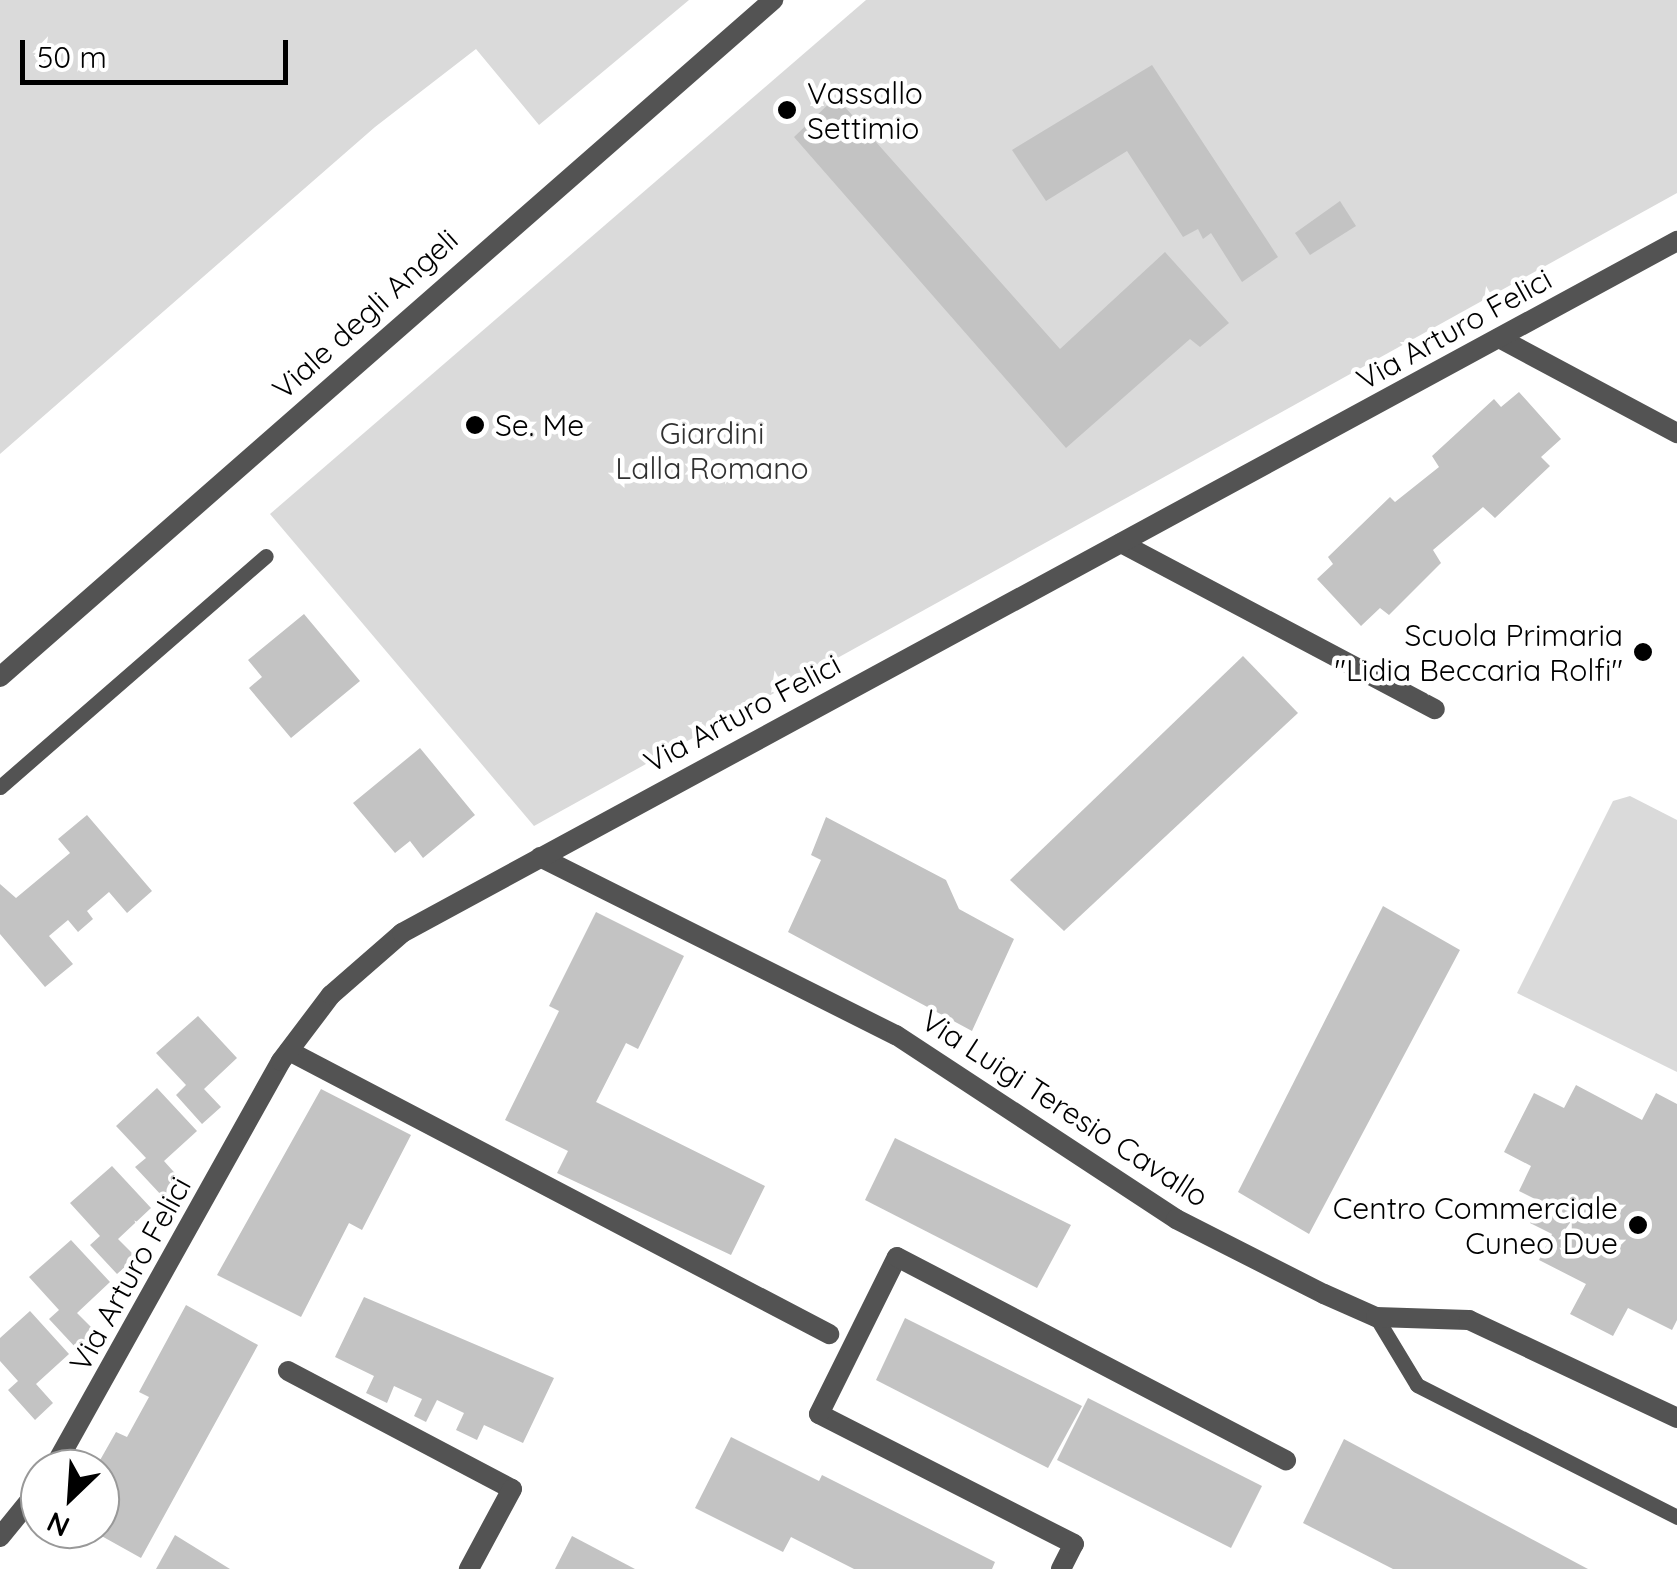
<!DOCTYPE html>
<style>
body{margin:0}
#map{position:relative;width:1677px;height:1569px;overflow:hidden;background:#fff;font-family:Quicksand,sans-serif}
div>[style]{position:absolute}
.green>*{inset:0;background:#dadada}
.building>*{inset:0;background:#c3c3c3}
.lane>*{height:15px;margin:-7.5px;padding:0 7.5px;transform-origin:7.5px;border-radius:7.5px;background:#535353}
.street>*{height:20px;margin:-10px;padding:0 10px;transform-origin:10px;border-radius:10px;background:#535353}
.dots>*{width:28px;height:28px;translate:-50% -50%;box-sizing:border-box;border:5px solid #fff;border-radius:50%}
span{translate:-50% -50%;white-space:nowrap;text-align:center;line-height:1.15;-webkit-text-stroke:9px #fff;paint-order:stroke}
.poi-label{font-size:30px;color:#000}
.left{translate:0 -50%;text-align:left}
.right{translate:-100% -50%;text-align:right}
.street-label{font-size:30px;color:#000}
.park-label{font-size:30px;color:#313131}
.north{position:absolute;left:20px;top:1449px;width:100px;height:100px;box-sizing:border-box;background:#fff;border:2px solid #999;border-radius:50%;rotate:205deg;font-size:28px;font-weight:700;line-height:40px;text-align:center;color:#000}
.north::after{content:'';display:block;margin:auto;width:35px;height:45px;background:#000;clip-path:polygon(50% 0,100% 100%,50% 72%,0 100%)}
.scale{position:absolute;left:20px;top:40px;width:268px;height:45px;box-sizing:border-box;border:5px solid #000;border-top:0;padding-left:12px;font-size:30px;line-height:35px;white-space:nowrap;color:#000;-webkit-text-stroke:8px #fff;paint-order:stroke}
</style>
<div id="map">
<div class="green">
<div style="clip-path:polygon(0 0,689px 0,539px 125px,476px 49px,375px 127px,0 454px)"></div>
<div style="clip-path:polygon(866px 0,1677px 0,1677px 193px,534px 826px,270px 514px)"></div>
<div style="clip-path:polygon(1630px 796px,1677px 820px,1677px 1072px,1517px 993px,1613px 801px)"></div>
</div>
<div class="building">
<div style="clip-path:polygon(1152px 65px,1278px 257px,1242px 282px,1211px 233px,1203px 239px,1198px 229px,1183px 237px,1127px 151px,1046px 201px,1012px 150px)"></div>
<div style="clip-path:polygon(836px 97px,1060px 349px,1165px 252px,1229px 323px,1200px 347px,1190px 339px,1066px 448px,794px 137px)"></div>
<div style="clip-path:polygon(1340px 201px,1356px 226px,1310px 255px,1295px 233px)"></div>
<div style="clip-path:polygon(1519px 392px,1561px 439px,1541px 457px,1550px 466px,1495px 518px,1483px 507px,1433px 550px,1441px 563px,1389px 615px,1380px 608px,1361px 626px,1317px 579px,1333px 564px,1328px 557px,1390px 497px,1395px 502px,1439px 467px,1432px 456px,1494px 399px,1501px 407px)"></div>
<div style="clip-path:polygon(304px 614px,360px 681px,291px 738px,249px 688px,262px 677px,248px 660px)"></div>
<div style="clip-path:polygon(1243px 656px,1298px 713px,1064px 931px,1010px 880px)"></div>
<div style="clip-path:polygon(420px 748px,475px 815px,423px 858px,410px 841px,395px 853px,353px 803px)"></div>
<div style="clip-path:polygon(87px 815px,152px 891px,127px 913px,109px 892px,87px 911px,93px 919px,78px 932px,68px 920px,49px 936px,73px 964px,45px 987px,0 934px,0 884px,16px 898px,70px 853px,58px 839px)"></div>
<div style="clip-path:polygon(826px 817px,946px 880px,959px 909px,1014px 939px,972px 1031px,788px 932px,821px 860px,811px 855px)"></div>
<div style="clip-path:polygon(1383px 906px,1460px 950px,1309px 1234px,1238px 1192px)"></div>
<div style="clip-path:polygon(596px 912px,684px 956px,638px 1049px,626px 1043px,596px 1102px,765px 1186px,731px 1255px,557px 1173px,568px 1151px,505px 1120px,559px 1011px,549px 1006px)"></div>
<div style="clip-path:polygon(198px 1016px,237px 1058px,204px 1089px,221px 1107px,202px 1124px,176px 1095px,186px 1085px,156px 1053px)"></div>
<div style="clip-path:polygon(1576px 1085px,1642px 1120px,1656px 1093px,1677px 1104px,1677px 1320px,1672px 1330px,1628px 1308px,1613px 1336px,1570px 1314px,1586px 1284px,1539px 1260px,1552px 1234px,1530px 1223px,1541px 1202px,1519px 1191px,1531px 1166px,1504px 1152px,1534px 1093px,1564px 1108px)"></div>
<div style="clip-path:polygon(157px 1088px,197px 1131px,164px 1161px,181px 1180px,163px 1197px,135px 1167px,146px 1158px,116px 1126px)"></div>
<div style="clip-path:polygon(321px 1089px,411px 1135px,362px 1230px,349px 1223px,301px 1317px,217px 1275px)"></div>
<div style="clip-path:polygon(895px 1138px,1071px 1225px,1037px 1288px,865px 1200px)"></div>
<div style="clip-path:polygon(112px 1166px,151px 1208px,118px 1239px,136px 1257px,117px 1274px,90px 1245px,100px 1236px,70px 1203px)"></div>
<div style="clip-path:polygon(71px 1240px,110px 1282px,77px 1313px,95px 1331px,76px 1348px,49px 1319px,59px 1310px,29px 1277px)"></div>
<div style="clip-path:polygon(364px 1297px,554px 1378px,523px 1443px,484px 1425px,477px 1440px,456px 1430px,464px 1413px,437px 1400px,426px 1422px,414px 1416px,422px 1399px,394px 1386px,387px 1403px,366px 1393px,374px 1376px,335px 1357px)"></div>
<div style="clip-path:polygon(186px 1305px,258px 1345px,141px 1558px,89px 1529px,100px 1529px,95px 1469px,116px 1432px,127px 1437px,149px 1397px,139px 1392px)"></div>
<div style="clip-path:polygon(30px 1311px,69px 1354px,36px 1384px,53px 1403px,35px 1420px,8px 1390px,18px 1381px,0 1361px,0 1338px)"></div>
<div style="clip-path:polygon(905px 1318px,1082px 1406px,1048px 1468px,876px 1380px)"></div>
<div style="clip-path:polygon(1088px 1398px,1262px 1486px,1231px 1548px,1057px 1460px)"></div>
<div style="clip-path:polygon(731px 1437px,819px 1481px,822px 1475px,995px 1562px,992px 1569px,854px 1569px,791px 1537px,783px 1552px,695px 1508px)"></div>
<div style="clip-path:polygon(1344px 1439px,1588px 1569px,1393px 1569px,1303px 1523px)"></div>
<div style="clip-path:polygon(175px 1535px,230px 1569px,156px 1569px)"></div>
<div style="clip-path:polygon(572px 1536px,635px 1569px,555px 1569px)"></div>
</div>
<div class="lane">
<div style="left:0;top:787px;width:352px;rotate:-41deg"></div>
<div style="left:1376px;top:1317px;width:79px;rotate:58.9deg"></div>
<div style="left:1417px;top:1385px;width:292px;rotate:26.9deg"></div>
</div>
<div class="street">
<div style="left:1499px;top:338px;width:202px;rotate:28.1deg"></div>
<div style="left:1121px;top:543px;width:355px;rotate:27.9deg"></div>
<div style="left:0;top:677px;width:1028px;rotate:-41.21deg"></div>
<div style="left:540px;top:857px;width:398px;rotate:26.6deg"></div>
<div style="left:896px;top:1035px;width:335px;rotate:33.3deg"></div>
<div style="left:1176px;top:1219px;width:166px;rotate:26.9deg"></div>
<div style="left:1324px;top:1294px;width:57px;rotate:23.9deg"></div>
<div style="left:1376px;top:1317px;width:93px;rotate:1.8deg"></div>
<div style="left:1469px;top:1320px;width:230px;rotate:25.2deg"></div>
<div style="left:289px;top:1051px;width:610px;rotate:27.66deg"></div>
<div style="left:288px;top:1371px;width:253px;rotate:27.8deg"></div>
<div style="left:512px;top:1489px;width:91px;rotate:118.3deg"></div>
<div style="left:53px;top:1469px;width:467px;rotate:-60.8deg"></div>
<div style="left:281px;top:1061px;width:83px;rotate:-52.9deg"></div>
<div style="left:331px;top:995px;width:94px;rotate:-41.1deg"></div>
<div style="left:402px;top:933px;width:1451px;rotate:-28.49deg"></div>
<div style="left:0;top:1537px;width:63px;rotate:-50.8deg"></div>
<div style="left:1061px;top:1569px;width:28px;rotate:-63deg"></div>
<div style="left:1074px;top:1544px;width:286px;rotate:-153deg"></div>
<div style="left:819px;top:1414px;width:175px;rotate:-63.6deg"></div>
<div style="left:897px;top:1257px;width:439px;rotate:27.6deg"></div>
</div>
<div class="dots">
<div style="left:787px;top:110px;background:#000"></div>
<div style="left:475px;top:425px;background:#000"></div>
<div style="left:1643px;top:652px;background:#000"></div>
<div style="left:1638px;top:1225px;background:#000"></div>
</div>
<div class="poi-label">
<span class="left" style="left:807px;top:110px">Vassallo<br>Settimio</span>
<span class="left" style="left:495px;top:425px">Se. Me</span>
<span class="right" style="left:1623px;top:652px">Scuola Primaria<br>"Lidia Beccaria Rolfi"</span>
<span class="right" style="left:1618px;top:1225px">Centro Commerciale<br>Cuneo Due</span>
</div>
<div class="street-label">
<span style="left:365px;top:314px;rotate:-42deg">Viale degli Angeli</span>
<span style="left:1454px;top:329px;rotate:-29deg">Via Arturo Felici</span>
<span style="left:742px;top:713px;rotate:-28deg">Via Arturo Felici</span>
<span style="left:1065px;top:1108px;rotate:33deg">Via Luigi Teresio Cavallo</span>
<span style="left:130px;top:1274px;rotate:-61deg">Via Arturo Felici</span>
</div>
<div class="park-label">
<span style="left:712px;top:450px">Giardini<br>Lalla Romano</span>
</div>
<div class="north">N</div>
<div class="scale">50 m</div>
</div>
